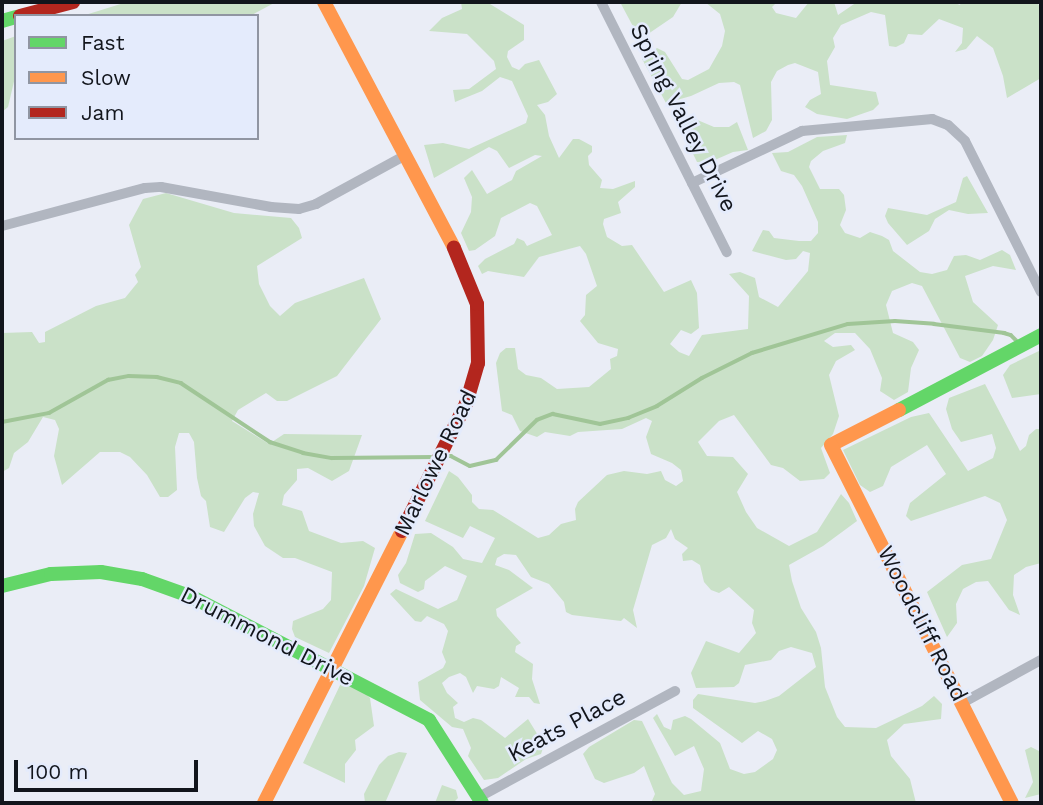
<!DOCTYPE html>
<style>
body{margin:0}
#map{position:relative;width:1043px;height:805px;overflow:hidden;background:#eaedf6;font-family:"Work Sans",sans-serif}
div>[style]{position:absolute}
.green>*{inset:0;background:#cae1c8}
.stream>*{height:3.5px;margin:-1.75px;padding:0 1.75px;transform-origin:1.75px;border-radius:1.75px;background:#a0c597}
.street>*{height:10px;margin:-5px;padding:0 5px;transform-origin:5px;border-radius:5px;background:#b1b6c0}
.fast>*{height:14px;margin:-7px;padding:0 7px;transform-origin:7px;border-radius:7px;background:#63d668}
.slow>*{height:14px;margin:-7px;padding:0 7px;transform-origin:7px;border-radius:7px;background:#ff974d}
.jam>*{height:14px;margin:-7px;padding:0 7px;transform-origin:7px;border-radius:7px;background:#b3261e}
span{translate:-50% -50%;white-space:nowrap;text-align:center;line-height:1.15;-webkit-text-stroke:5px #e4ebfc;paint-order:stroke}
.street-label{font-size:23px;color:#12151c}
.frame{position:absolute;inset:0;border:4px solid #12151c;pointer-events:none}
.legend{position:absolute;left:14px;top:14px;width:245px;height:126px;box-sizing:border-box;background:#e4ebfc;border:2px solid #9095a2;margin:0;padding:9px 12px;list-style:none;font-size:21px;color:#12151c}
.legend li{display:flex;align-items:center;gap:14px;height:35px}
.legend b{width:35px;border:2px solid #9095a2}
.scale{position:absolute;left:14px;top:760px;width:184px;height:32px;box-sizing:border-box;border:4px solid #12151c;border-top:0;padding-left:9px;font-size:21px;line-height:24px;white-space:nowrap;color:#12151c;-webkit-text-stroke:5px #e4ebfc;paint-order:stroke}
</style>
<div id="map">
<div class="green">
<div style="clip-path:polygon(127px 2px,276px 2px,250px 16px,82px 16px)"></div>
<div style="clip-path:polygon(461px 2px,490px 4px,524px 25px,524px 40px,508px 51px,507px 57px,512px 67px,519px 70px,525px 64px,539px 60px,557px 94px,548px 102px,537px 105px,545px 115px,549px 136px,559px 158px,573px 139px,579px 139px,592px 146px,592px 152px,588px 156px,589px 165px,602px 180px,600px 188px,613px 189px,635px 181px,635px 187px,618px 202px,621px 213px,604px 219px,603px 224px,607px 237px,622px 246px,632px 245px,664px 292px,691px 280px,697px 293px,699px 328px,691px 334px,681px 330px,670px 344px,679px 352px,689px 356px,702px 335px,748px 329px,749px 296px,729px 274px,740px 272px,755px 278px,759px 297px,778px 307px,808px 271px,810px 253px,803px 251px,796px 259px,786px 260px,752px 251px,763px 230px,769px 231px,774px 238px,799px 241px,811px 241px,818px 233px,818px 222px,802px 186px,794px 175px,781px 171px,772px 153px,788px 152px,817px 137px,847px 135px,845px 143px,823px 151px,811px 161px,809px 167px,820px 189px,839px 189px,844px 195px,846px 210px,840px 225px,845px 233px,860px 238px,870px 232px,882px 236px,889px 240px,893px 251px,920px 272px,932px 274px,947px 270px,954px 256px,966px 255px,980px 260px,1002px 250px,1010px 255px,1016px 270px,993px 266px,965px 276px,973px 302px,998px 325px,993px 340px,982px 356px,970px 362px,960px 358px,922px 286px,912px 283px,892px 291px,886px 305px,893px 333px,913px 342px,919px 350px,911px 368px,908px 392px,894px 400px,880px 391px,882px 378px,870px 349px,855px 333px,835px 333px,824px 341px,833px 347px,851px 345px,855px 350px,836px 361px,829px 375px,839px 416px,833px 434px,821px 448px,830px 473px,824px 479px,800px 481px,783px 468px,771px 465px,734px 415px,719px 421px,698px 442px,707px 456px,733px 457px,748px 474px,737px 492px,746px 512px,757px 528px,789px 546px,817px 532px,841px 494px,849px 503px,857px 521px,823px 546px,789px 565px,792px 581px,801px 608px,816px 632px,821px 648px,825px 687px,837px 717px,845px 727px,876px 728px,922px 706px,934px 696px,942px 704px,941px 719px,904px 724px,887px 740px,891px 756px,910px 779px,916px 803px,651px 803px,655px 794px,644px 766px,634px 773px,604px 783px,595px 779px,583px 754px,589px 747px,634px 720px,642px 721px,672px 783px,684px 795px,701px 791px,704px 769px,694px 746px,675px 756px,653px 718px,657px 714px,664px 727px,671px 730px,673px 720px,685px 716px,691px 719px,720px 743px,730px 769px,744px 774px,755px 772px,773px 759px,777px 750px,772px 739px,758px 731px,742px 743px,693px 708px,693px 700px,698px 694px,755px 703px,765px 701px,779px 696px,816px 667px,812px 653px,791px 647px,779px 651px,771px 660px,745px 665px,739px 683px,734px 687px,696px 688px,691px 673px,706px 641px,739px 653px,756px 633px,752px 623px,754px 610px,729px 587px,719px 593px,711px 590px,704px 582px,700px 565px,692px 560px,683px 561px,682px 554px,688px 548px,675px 539px,671px 529px,666px 538px,652px 545px,633px 610px,637px 628px,624px 618px,621px 621px,572px 615px,566px 612px,564px 602px,549px 584px,531px 577px,516px 555px,504px 554px,497px 558px,495px 565px,509px 570px,533px 588px,496px 609px,497px 616px,521px 643px,516px 646px,515px 652px,533px 664px,532px 679px,540px 704px,534px 703px,529px 697px,515px 697px,519px 688px,501px 677px,499px 686px,494px 689px,477px 686px,473px 693px,466px 677px,460px 673px,449px 677px,442px 683px,447px 693px,458px 703px,453px 707px,455px 718px,464px 722px,473px 718px,481px 720px,505px 738px,528px 719px,544px 745px,541px 754px,526px 759px,498px 778px,484px 780px,468px 756px,471px 748px,463px 729px,452px 727px,420px 700px,418px 682px,443px 668px,446px 662px,442px 652px,448px 631px,444px 624px,427px 616px,421px 622px,415px 621px,390px 594px,396px 589px,438px 609px,457px 600px,467px 576px,445px 566px,425px 581px,424px 589px,418px 592px,400px 583px,398px 575px,406px 563px,415px 534px,431px 533px,453px 547px,463px 559px,482px 563px,495px 538px,470px 526px,463px 538px,425px 521px,449px 471px,458px 477px,472px 495px,472px 502px,479px 509px,493px 510px,538px 538px,549px 535px,561px 524px,576px 520px,575px 509px,578px 502px,607px 475px,624px 471px,647px 474px,661px 471px,665px 480px,676px 486px,683px 481px,681px 470px,672px 463px,651px 454px,646px 437px,652px 421px,646px 418px,622px 429px,578px 432px,570px 436px,545px 432px,537px 437px,520px 431px,512px 415px,502px 411px,496px 363px,500px 353px,506px 348px,515px 348px,518px 369px,526px 375px,541px 378px,557px 389px,589px 387px,611px 369px,610px 359px,617px 356px,618px 349px,598px 343px,580px 321px,585px 315px,586px 295px,597px 286px,586px 254px,580px 246px,539px 257px,524px 277px,488px 271px,482px 274px,478px 266px,485px 259px,514px 244px,517px 238px,524px 241px,527px 246px,552px 235px,537px 206px,530px 203px,501px 218px,495px 236px,475px 250px,469px 251px,461px 233px,471px 212px,472px 197px,464px 178px,472px 170px,487px 194px,512px 180px,516px 171px,542px 156px,535px 155px,509px 168px,497px 151px,489px 147px,434px 178px,424px 145px,443px 143px,469px 149px,526px 123px,528px 116px,512px 81px,500px 77px,482px 91px,455px 102px,453px 90px,469px 89px,496px 69px,494px 61px,467px 34px,429px 31px,442px 18px,462px 9px)"></div>
<div style="clip-path:polygon(620px 2px,682px 2px,673px 17px,648px 34px,636px 32px)"></div>
<div style="clip-path:polygon(705px 2px,777px 2px,772px 7px,776px 13px,796px 18px,809px 2px,834px 2px,838px 15px,857px 2px,952px 2px,960px 5px,961px 2px,1037px 2px,1041px 9px,1041px 78px,1007px 98px,1003px 76px,993px 48px,977px 36px,966px 49px,955px 52px,962px 43px,963px 28px,939px 19px,922px 35px,908px 34px,904px 43px,896px 47px,889px 46px,885px 15px,871px 12px,841px 25px,833px 38px,835px 47px,827px 61px,830px 85px,876px 92px,879px 104px,873px 110px,847px 119px,817px 114px,805px 107px,810px 100px,821px 94px,818px 72px,795px 63px,788px 65px,777px 71px,771px 82px,772px 120px,766px 131px,753px 138px,740px 85px,734px 82px,719px 83px,691px 96px,666px 103px,642px 59px,657px 48px,665px 52px,682px 79px,688px 80px,709px 69px,722px 46px,725px 31px,720px 14px)"></div>
<div style="clip-path:polygon(16px 36px,16px 73px,8px 107px,2px 112px,2px 41px)"></div>
<div style="clip-path:polygon(688px 116px,714px 127px,729px 127px,737px 122px,748px 150px,733px 152px,708px 163px,697px 162px,676px 119px)"></div>
<div style="clip-path:polygon(967px 176px,988px 213px,968px 214px,949px 210px,935px 219px,929px 231px,907px 245px,888px 223px,885px 216px,888px 208px,927px 215px,956px 202px,963px 178px)"></div>
<div style="clip-path:polygon(166px 193px,234px 213px,291px 218px,299px 228px,302px 238px,257px 266px,259px 284px,270px 306px,280px 316px,295px 303px,364px 278px,381px 319px,337px 376px,287px 401px,277px 401px,266px 393px,238px 410px,232px 421px,269px 444px,284px 434px,362px 435px,349px 471px,332px 481px,308px 468px,297px 469px,297px 480px,284px 495px,282px 505px,302px 511px,309px 531px,341px 543px,363px 541px,375px 548px,364px 586px,329px 653px,295px 637px,292px 629px,293px 621px,323px 609px,331px 600px,332px 572px,295px 558px,283px 558px,265px 546px,254px 526px,253px 514px,259px 493px,253px 492px,245px 498px,224px 532px,210px 527px,206px 501px,201px 496px,197px 478px,194px 442px,189px 433px,179px 433px,175px 447px,177px 490px,168px 497px,160px 497px,147px 475px,130px 457px,120px 452px,100px 452px,62px 485px,54px 456px,59px 429px,55px 420px,43px 417px,28px 442px,14px 453px,9px 468px,2px 472px,2px 333px,32px 332px,39px 343px,45px 342px,45px 332px,96px 306px,125px 298px,138px 282px,135px 275px,141px 267px,129px 225px,143px 199px)"></div>
<div style="clip-path:polygon(1041px 350px,1041px 394px,1012px 398px,1003px 375px,1010px 365px)"></div>
<div style="clip-path:polygon(985px 384px,1020px 451px,1026px 446px,1029px 435px,1036px 429px,1041px 429px,1041px 563px,1026px 567px,1014px 575px,1013px 595px,1020px 615px,1009px 610px,988px 581px,976px 582px,963px 589px,956px 604px,957px 623px,947px 637px,927px 592px,962px 565px,991px 559px,1007px 520px,1000px 503px,985px 496px,911px 521px,906px 516px,910px 503px,946px 474px,927px 445px,891px 467px,883px 486px,870px 492px,860px 485px,843px 450px,911px 417px,929px 413px,968px 471px,993px 458px,996px 448px,992px 434px,961px 442px,952px 429px,946px 409px,949px 398px)"></div>
<div style="clip-path:polygon(342px 681px,360px 687px,370px 698px,374px 726px,355px 740px,356px 750px,345px 764px,345px 783px,303px 763px)"></div>
<div style="clip-path:polygon(1031px 747px,1041px 752px,1041px 794px,1025px 798px,1033px 782px,1025px 750px)"></div>
<div style="clip-path:polygon(399px 752px,407px 753px,385px 803px,365px 803px,364px 794px,379px 765px,388px 756px)"></div>
<div style="clip-path:polygon(442px 785px,456px 790px,458px 798px,453px 803px,435px 803px)"></div>
</div>
<div class="stream">
<div style="left:2px;top:422px;width:48px;rotate:-10.8deg"></div>
<div style="left:49px;top:413px;width:68px;rotate:-29.2deg"></div>
<div style="left:108px;top:380px;width:21px;rotate:-11deg"></div>
<div style="left:129px;top:376px;width:28px;rotate:2deg"></div>
<div style="left:157px;top:377px;width:25px;rotate:14deg"></div>
<div style="left:181px;top:383px;width:107px;rotate:33.5deg"></div>
<div style="left:270px;top:442px;width:35px;rotate:18deg"></div>
<div style="left:303px;top:453px;width:29px;rotate:10deg"></div>
<div style="left:332px;top:458px;width:102px;rotate:-0.6deg"></div>
<div style="left:445px;top:456px;width:6px"></div>
<div style="left:451px;top:456px;width:21px;rotate:28deg"></div>
<div style="left:470px;top:466px;width:27px;rotate:-13deg"></div>
<div style="left:496px;top:460px;width:57px;rotate:-44.3deg"></div>
<div style="left:537px;top:420px;width:17px;rotate:-21deg"></div>
<div style="left:553px;top:414px;width:48px;rotate:12deg"></div>
<div style="left:600px;top:424px;width:29px;rotate:-12deg"></div>
<div style="left:628px;top:418px;width:31px;rotate:-22deg"></div>
<div style="left:657px;top:406px;width:53px;rotate:-31.9deg"></div>
<div style="left:702px;top:378px;width:56px;rotate:-26.6deg"></div>
<div style="left:752px;top:353px;width:100px;rotate:-16.8deg"></div>
<div style="left:848px;top:324px;width:47px;rotate:-3.7deg"></div>
<div style="left:895px;top:321px;width:39px;rotate:4deg"></div>
<div style="left:934px;top:324px;width:71px;rotate:7.3deg"></div>
<div style="left:1004px;top:333px;width:7px;rotate:16deg"></div>
<div style="left:1011px;top:335px;width:11px;rotate:45deg"></div>
</div>
<div class="street">
<div style="left:601px;top:2px;width:280px;rotate:63.3deg"></div>
<div style="left:692px;top:183px;width:122px;rotate:-25.3deg"></div>
<div style="left:802px;top:131px;width:131px;rotate:-5.3deg"></div>
<div style="left:932px;top:119px;width:17px;rotate:21deg"></div>
<div style="left:948px;top:125px;width:23px;rotate:43deg"></div>
<div style="left:965px;top:141px;width:169px;rotate:63.3deg"></div>
<div style="left:2px;top:226px;width:148px;rotate:-14.9deg"></div>
<div style="left:145px;top:188px;width:16px;rotate:-4deg"></div>
<div style="left:161px;top:187px;width:112px;rotate:10.3deg"></div>
<div style="left:271px;top:207px;width:28px;rotate:4deg"></div>
<div style="left:299px;top:209px;width:18px;rotate:-16deg"></div>
<div style="left:316px;top:204px;width:100px;rotate:-28.6deg"></div>
<div style="left:962px;top:703px;width:90px;rotate:-28.6deg"></div>
<div style="left:479px;top:797px;width:223px;rotate:-28.4deg"></div>
</div>
<div class="fast">
<div style="left:2px;top:21px;width:15px;rotate:-16deg"></div>
<div style="left:899px;top:410px;width:161px;rotate:-27.8deg"></div>
<div style="left:2px;top:586px;width:50px;rotate:-13.8deg"></div>
<div style="left:51px;top:574px;width:50px;rotate:-2.3deg"></div>
<div style="left:101px;top:572px;width:42px;rotate:9.7deg"></div>
<div style="left:142px;top:579px;width:53px;rotate:19.8deg"></div>
<div style="left:192px;top:597px;width:267px;rotate:27.4deg"></div>
<div style="left:429px;top:720px;width:98px;rotate:57.4deg"></div>
</div>
<div class="slow">
<div style="left:324px;top:2px;width:278px;rotate:62.1deg"></div>
<div style="left:899px;top:410px;width:76px;rotate:152.8deg"></div>
<div style="left:831px;top:445px;width:401px;rotate:63.2deg"></div>
<div style="left:264px;top:803px;width:305px;rotate:-63.1deg"></div>
</div>
<div class="jam">
<div style="left:20px;top:16px;width:55px;rotate:-14.8deg"></div>
<div style="left:402px;top:531px;width:142px;rotate:-63.3deg"></div>
<div style="left:466px;top:404px;width:43px;rotate:-73.7deg"></div>
<div style="left:478px;top:363px;width:59px;rotate:-91deg"></div>
<div style="left:477px;top:304px;width:61px;rotate:-112.3deg"></div>
</div>
<div class="street-label">
<span style="left:683px;top:118px;rotate:63deg">Spring Valley Drive</span>
<span style="left:436px;top:463px;rotate:-64deg">Marlowe Road</span>
<span style="left:922px;top:624px;rotate:63deg">Woodcliff Road</span>
<span style="left:267px;top:637px;rotate:27deg">Drummond Drive</span>
<span style="left:567px;top:726px;rotate:-28deg">Keats Place</span>
</div>
<div class="frame"></div>
<ul class="legend">
<li><b style="height:9px;background:#63d668"></b>Fast</li>
<li><b style="height:9px;background:#ff974d"></b>Slow</li>
<li><b style="height:9px;background:#b3261e"></b>Jam</li>
</ul>
<div class="scale">100 m</div>
</div>
